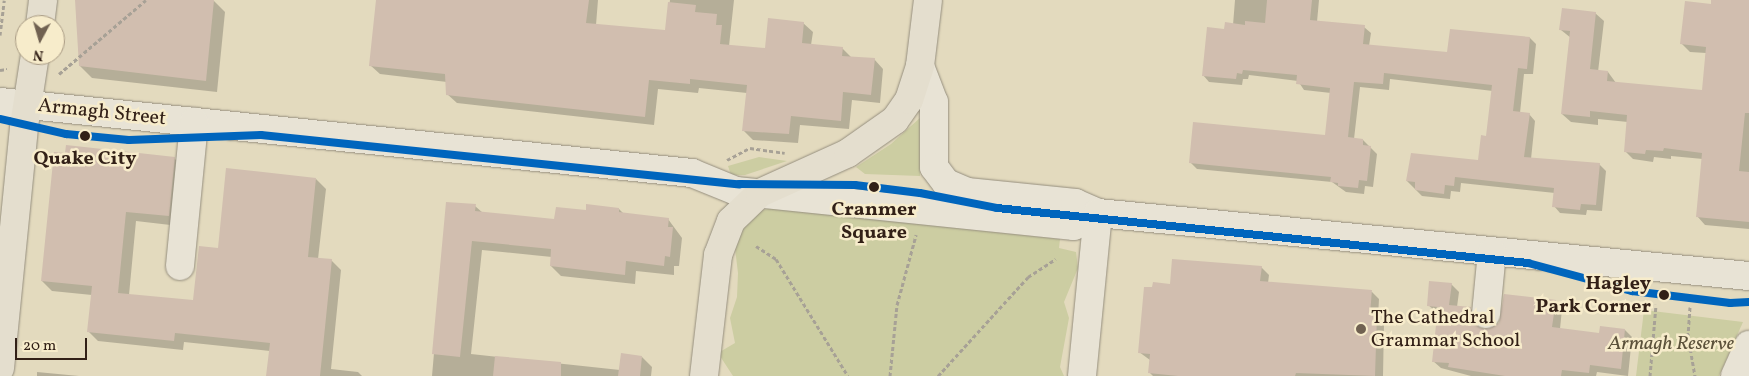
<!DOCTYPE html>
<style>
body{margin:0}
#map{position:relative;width:1749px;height:376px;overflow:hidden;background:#e3dabe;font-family:Vollkorn,serif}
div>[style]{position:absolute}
.green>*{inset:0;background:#cccda2}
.shadow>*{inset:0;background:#0003}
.building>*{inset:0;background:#d1beaf}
.path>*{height:3px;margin-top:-1.5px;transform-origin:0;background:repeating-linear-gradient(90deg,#a7a196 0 4px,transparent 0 6.5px)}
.roads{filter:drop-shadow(0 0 1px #958e7e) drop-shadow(0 0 1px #958e7e)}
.minor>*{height:28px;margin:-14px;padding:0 14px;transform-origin:14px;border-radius:14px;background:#e8e3d5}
.major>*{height:28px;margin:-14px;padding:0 14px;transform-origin:14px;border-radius:14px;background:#e4dece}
.tram-1>*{height:8px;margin:-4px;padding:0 4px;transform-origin:4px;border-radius:4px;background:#0065bd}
.dots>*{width:14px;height:14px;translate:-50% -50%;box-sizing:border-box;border:2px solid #f7eccb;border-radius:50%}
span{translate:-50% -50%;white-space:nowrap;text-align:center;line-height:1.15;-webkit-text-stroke:5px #f7eccb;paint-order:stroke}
.street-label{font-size:20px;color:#322017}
.stop-label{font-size:20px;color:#322017;font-weight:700}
.right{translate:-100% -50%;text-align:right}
.poi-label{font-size:20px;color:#322017}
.left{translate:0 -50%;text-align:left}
.park-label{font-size:20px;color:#5b513a;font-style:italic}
.north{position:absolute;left:15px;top:15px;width:50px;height:50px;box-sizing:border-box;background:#f7eccb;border:1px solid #a89a83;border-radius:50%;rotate:186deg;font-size:14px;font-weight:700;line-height:20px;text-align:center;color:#322017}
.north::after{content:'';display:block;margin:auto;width:18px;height:22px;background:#706151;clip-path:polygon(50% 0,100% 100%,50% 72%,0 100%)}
.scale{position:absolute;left:15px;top:338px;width:72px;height:22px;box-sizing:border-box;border:2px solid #322017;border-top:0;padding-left:6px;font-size:15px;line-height:18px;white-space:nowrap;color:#322017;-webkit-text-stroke:4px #f7eccb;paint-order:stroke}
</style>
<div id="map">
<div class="green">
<div style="clip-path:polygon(921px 117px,920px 176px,865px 174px,856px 167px,891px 144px)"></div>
<div style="clip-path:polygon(759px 157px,787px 161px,745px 175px,731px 175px,728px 166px)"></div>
<div style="clip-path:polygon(774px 208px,1060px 239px,1059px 248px,1076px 252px,1078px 268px,1064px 302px,1069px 318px,1060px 367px,1064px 376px,733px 376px,718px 353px,735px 343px,730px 318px,737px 297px,738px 273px,734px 240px,745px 213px)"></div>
<div style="clip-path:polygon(1644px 310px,1743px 322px,1719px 376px,1636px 376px)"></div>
</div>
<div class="shadow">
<div style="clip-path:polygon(77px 0,214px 1px,225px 12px,217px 92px,92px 78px,80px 66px)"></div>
<div style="clip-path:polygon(377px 0,598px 0,596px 25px,666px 32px,670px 0,734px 0,729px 46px,766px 49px,803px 23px,813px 32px,811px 45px,842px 48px,852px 58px,874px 59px,883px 69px,880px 103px,852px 100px,849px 129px,800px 125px,798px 143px,753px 140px,744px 131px,747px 93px,699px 88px,698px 93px,658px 89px,654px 125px,457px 103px,447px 94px,447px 82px,380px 74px,370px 65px)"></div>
<div style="clip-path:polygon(1235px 0,1319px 0,1317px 22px,1364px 27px,1371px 33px,1369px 46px,1448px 53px,1530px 38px,1536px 44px,1533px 74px,1524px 74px,1520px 113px,1529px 114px,1535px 121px,1531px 159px,1599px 164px,1606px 171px,1602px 211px,1587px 210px,1586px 215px,1560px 213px,1554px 206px,1555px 193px,1461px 183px,1460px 192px,1451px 191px,1450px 199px,1422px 196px,1407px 181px,1479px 162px,1488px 137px,1493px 91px,1390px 79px,1389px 90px,1360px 87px,1354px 139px,1363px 140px,1377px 154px,1373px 187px,1365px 186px,1364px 194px,1346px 192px,1332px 182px,1197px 169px,1190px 162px,1326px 137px,1331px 93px,1304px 90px,1298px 81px,1249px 75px,1248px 79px,1243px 79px,1242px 85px,1209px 82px,1203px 75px,1226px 30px,1233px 25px)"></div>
<div style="clip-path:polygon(1712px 0,1749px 0,1749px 229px,1705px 225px,1697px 216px,1703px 159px,1671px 156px,1671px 159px,1654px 157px,1653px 162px,1633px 159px,1625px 151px,1628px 122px,1598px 119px,1598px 125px,1571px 122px,1562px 114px,1571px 38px,1561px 30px,1595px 13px,1604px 21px,1598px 72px,1608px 72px,1616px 83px,1703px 92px,1706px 53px,1690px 52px,1682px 44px,1712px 5px)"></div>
<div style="clip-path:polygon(174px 158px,184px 168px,179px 226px,136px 221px,129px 295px,195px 301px,219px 249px,316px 179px,326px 189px,318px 259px,331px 260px,341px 270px,331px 369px,358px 372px,362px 376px,267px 376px,270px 351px,184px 342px,183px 350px,98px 341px,88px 331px,92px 295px,52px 291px,42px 281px)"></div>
<div style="clip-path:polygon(447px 203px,475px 206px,483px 213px,556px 221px,587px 211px,619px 209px,624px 214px,668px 219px,682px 238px,679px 266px,674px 266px,674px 275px,636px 271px,635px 284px,561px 276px,551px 266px,552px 257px,482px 250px,471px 354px,620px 370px,642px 357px,652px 367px,651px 376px,432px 376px)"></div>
<div style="clip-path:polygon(1261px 267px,1269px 275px,1268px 283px,1372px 292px,1379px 299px,1378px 317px,1384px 324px,1383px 376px,1153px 376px,1149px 372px,1150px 360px,1139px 352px,1171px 285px)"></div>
<div style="clip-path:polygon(1451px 284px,1459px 292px,1457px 307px,1470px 308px,1478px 316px,1479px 327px,1484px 331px,1555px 301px,1562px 309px,1560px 329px,1600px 334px,1625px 330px,1632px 337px,1628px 376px,1597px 372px,1596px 376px,1471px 376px,1441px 368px,1433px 361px,1438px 313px,1428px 305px)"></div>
<div style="clip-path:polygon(37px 372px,79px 376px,37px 376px)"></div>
</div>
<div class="building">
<div style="clip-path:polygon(75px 0,214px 0,206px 81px,79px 66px)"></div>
<div style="clip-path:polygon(376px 0,589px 0,586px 23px,665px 30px,668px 2px,696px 5px,695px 12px,717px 14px,716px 25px,722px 25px,720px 44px,765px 48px,768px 18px,804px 22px,802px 43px,843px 47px,842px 56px,875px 58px,871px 95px,843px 92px,841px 121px,791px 116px,789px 134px,742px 131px,747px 85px,690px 79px,690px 84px,649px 80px,645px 117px,446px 95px,445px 74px,369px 66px)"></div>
<div style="clip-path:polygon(1267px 0,1312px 0,1310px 20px,1365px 25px,1363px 44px,1447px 52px,1450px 29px,1530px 37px,1527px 69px,1518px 68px,1513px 111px,1530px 113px,1524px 157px,1600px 163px,1596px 205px,1581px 204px,1580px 210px,1552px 207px,1554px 188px,1455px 177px,1454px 186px,1445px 185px,1444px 194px,1415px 190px,1415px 182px,1406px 181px,1411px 153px,1478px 160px,1481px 135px,1486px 136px,1492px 85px,1384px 73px,1383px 84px,1354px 82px,1348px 137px,1363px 139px,1363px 145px,1371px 146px,1367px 181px,1359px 180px,1358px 188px,1338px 186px,1338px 183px,1330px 182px,1331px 177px,1189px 163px,1193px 122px,1325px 135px,1330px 88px,1296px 84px,1297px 75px,1243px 70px,1242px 74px,1237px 73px,1236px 79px,1202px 76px,1207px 27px,1224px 29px,1225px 22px,1245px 25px,1245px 21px,1265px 23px)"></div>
<div style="clip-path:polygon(1711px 0,1749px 0,1749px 113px,1745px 113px,1739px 171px,1749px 172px,1749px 222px,1696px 217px,1702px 153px,1664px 148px,1663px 151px,1646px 150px,1645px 154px,1624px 152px,1627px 115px,1590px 111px,1590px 117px,1561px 114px,1570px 31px,1559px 30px,1562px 8px,1596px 12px,1590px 69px,1608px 71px,1607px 81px,1702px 90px,1706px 47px,1680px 44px,1685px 1px,1711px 4px)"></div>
<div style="clip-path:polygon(66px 145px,175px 157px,169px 216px,126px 212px,118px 293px,193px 300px,199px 246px,218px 248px,226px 168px,316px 178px,308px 257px,332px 259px,320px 376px,266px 376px,270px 343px,175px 333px,174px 341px,87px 332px,92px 286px,41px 281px,54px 152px,65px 153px)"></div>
<div style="clip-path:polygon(446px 202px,476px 204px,475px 211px,554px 219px,556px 207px,586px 210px,586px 204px,619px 208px,619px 212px,669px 218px,668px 227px,673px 227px,670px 257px,665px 256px,664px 266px,626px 261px,625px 275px,550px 266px,551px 249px,472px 241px,460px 357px,432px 354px)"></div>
<div style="clip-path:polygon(1172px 259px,1262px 266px,1260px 281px,1372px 290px,1370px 314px,1377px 315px,1375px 376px,1296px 373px,1295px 376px,1178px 376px,1148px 373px,1150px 354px,1138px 353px,1144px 287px,1152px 287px,1153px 282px,1170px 284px)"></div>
<div style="clip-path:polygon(1429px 281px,1452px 283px,1449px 305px,1471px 307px,1472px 321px,1484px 329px,1499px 323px,1504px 294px,1556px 300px,1552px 327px,1599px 333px,1600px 326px,1625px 329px,1621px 369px,1590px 365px,1589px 373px,1562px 370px,1561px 376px,1505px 376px,1448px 367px,1449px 363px,1432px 362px,1438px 307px,1427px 306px)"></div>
<div style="clip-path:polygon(621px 353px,642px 356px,640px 376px,618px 376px)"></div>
<div style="clip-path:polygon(495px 356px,561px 362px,561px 376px,493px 376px)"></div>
</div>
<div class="path">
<div style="left:0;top:35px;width:35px;rotate:-83deg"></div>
<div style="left:0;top:70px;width:7px;rotate:-8deg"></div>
<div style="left:59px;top:74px;width:114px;rotate:-40.4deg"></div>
<div style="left:727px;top:160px;width:26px;rotate:-28deg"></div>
<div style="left:750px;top:148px;width:35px;rotate:8deg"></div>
<div style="left:756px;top:246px;width:24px;rotate:33deg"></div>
<div style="left:776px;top:259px;width:137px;rotate:58.4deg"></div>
<div style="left:1690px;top:307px;width:29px;rotate:94deg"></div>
<div style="left:1688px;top:336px;width:41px;rotate:80.1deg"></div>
<div style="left:890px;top:376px;width:71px;rotate:-84.4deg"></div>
<div style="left:897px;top:305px;width:73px;rotate:-74.8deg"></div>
<div style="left:938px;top:376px;width:134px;rotate:-47.7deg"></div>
<div style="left:1028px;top:277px;width:33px;rotate:-33deg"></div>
<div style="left:1650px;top:376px;width:72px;rotate:-85.2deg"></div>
</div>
<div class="roads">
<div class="minor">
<div style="left:920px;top:66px;width:39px;rotate:69deg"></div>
<div style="left:934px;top:102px;width:65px;rotate:90deg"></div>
<div style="left:934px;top:167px;width:20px;rotate:53deg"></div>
<div style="left:946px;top:183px;width:23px;rotate:23deg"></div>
<div style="left:967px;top:192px;width:109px;rotate:5.8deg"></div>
<div style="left:1075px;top:203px;width:25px;rotate:23deg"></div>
<div style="left:0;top:102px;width:696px;rotate:5.86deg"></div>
<div style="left:692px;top:173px;width:48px;rotate:22.2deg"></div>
<div style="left:736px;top:191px;width:340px;rotate:5.9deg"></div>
<div style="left:1074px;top:226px;width:27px;rotate:-28deg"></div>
<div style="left:1098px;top:213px;width:654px;rotate:5.53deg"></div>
<div style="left:180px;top:266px;width:145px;rotate:-84.4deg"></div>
<div style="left:1486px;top:314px;width:62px;rotate:-84.5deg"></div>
<div style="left:1082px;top:376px;width:164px;rotate:-84.4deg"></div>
<div style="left:1735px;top:376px;width:34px;rotate:-66deg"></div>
</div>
<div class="major">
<div style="left:40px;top:25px;width:25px;rotate:-83deg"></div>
<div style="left:0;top:368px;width:243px;rotate:-84.3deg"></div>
<div style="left:24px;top:126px;width:72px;rotate:-81.2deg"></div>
<div style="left:704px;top:376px;width:122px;rotate:-83.4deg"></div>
<div style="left:718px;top:255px;width:36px;rotate:-69deg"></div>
<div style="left:731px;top:221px;width:40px;rotate:-44deg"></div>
<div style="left:760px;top:193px;width:97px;rotate:-24.4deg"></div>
<div style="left:848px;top:153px;width:57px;rotate:-35.1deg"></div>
<div style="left:895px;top:120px;width:24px;rotate:-55deg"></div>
<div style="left:909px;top:100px;width:36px;rotate:-72deg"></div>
<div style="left:920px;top:66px;width:66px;rotate:-83.1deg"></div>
</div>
</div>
<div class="tram-1">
<div style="left:0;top:119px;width:68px;rotate:12.8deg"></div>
<div style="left:66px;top:134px;width:63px;rotate:5.4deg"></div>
<div style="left:129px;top:140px;width:132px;rotate:-2.2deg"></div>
<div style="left:261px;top:135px;width:481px;rotate:5.9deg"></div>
<div style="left:739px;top:184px;width:116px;rotate:0.5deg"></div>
<div style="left:855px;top:185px;width:65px;rotate:7deg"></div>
<div style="left:920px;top:193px;width:78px;rotate:11deg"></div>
<div style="left:997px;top:208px;width:534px;rotate:5.91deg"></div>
<div style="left:1528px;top:263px;width:108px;rotate:15.1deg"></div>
<div style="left:1632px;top:291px;width:99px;rotate:7deg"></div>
<div style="left:1730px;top:303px;width:19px;rotate:-3deg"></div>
</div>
<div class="dots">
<div style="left:85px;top:136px;background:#322017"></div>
<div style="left:874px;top:187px;background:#322017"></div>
<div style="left:1664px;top:295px;background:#322017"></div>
<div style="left:1361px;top:329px;background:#706151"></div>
</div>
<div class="street-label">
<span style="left:102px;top:113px;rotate:6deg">Armagh Street</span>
</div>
<div class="stop-label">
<span style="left:85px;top:159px">Quake City</span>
<span style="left:874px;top:222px">Cranmer<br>Square</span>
<span class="right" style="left:1651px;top:296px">Hagley<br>Park Corner</span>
</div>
<div class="poi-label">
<span class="left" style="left:1371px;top:330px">The Cathedral<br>Grammar School</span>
</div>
<div class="park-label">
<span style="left:1671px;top:344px">Armagh Reserve</span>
</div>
<div class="north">N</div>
<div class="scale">20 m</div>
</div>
